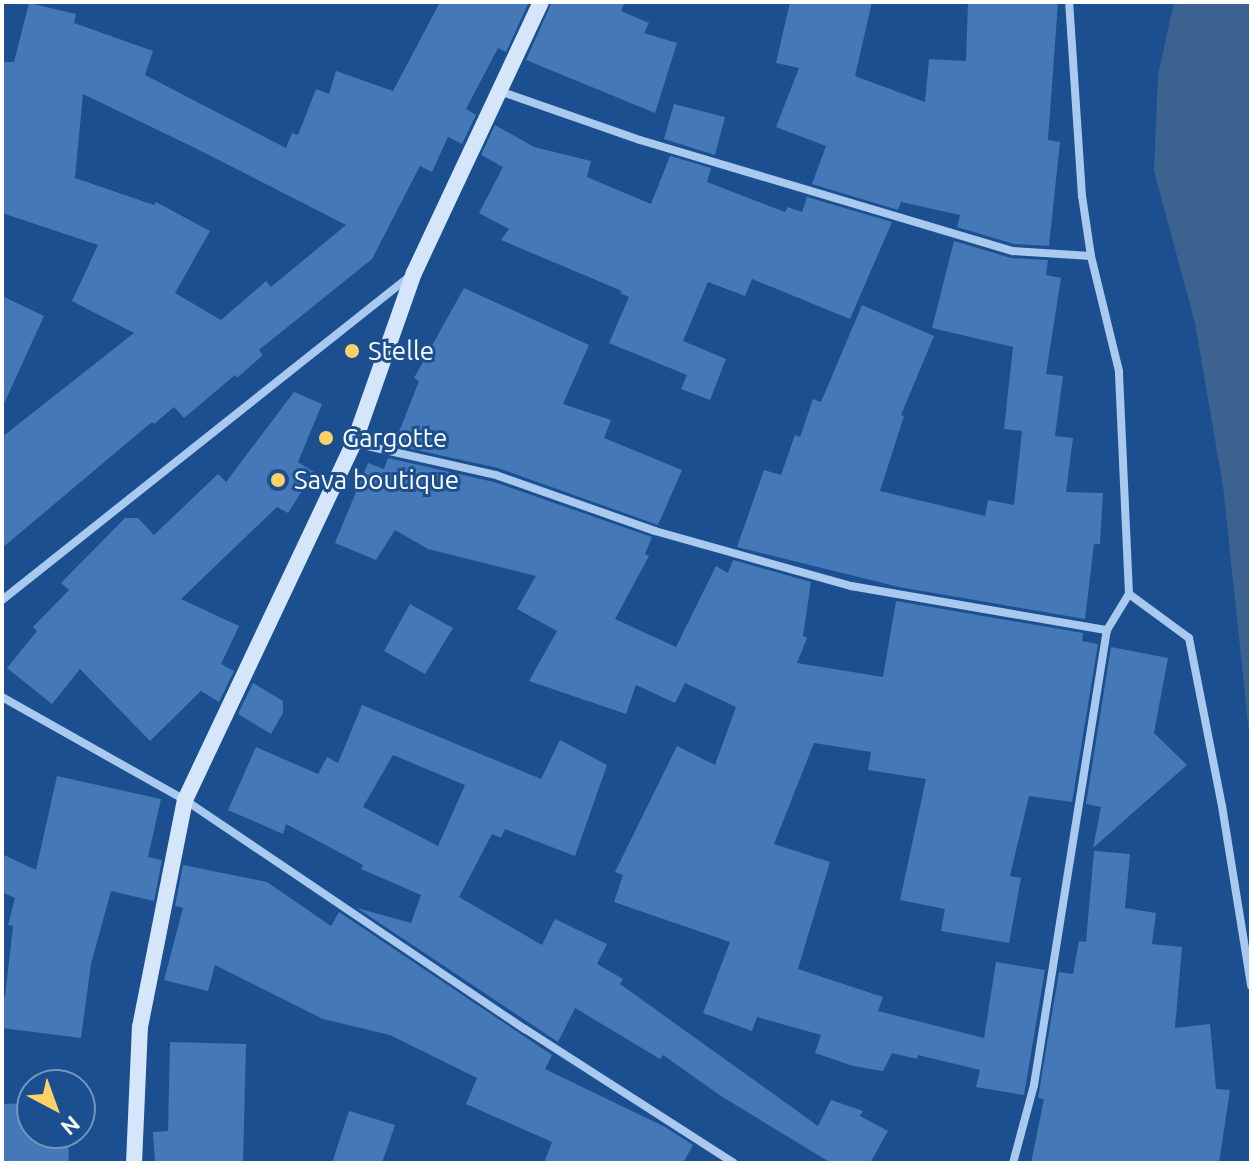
<!DOCTYPE html>
<style>
body{margin:0}
#map{position:relative;width:1253px;height:1165px;overflow:hidden;background:#1b4f8f;font-family:Ubuntu,sans-serif}
div>[style]{position:absolute}
.water>*{inset:0;background:#3c6290}
.building>*{inset:0;background:#4478b7}
.street>*{height:8px;margin:-4px;padding:0 4px;transform-origin:4px;border-radius:4px;background:#a9c9ee}
.secondary>*{height:16px;margin:-8px;padding:0 8px;transform-origin:8px;border-radius:8px;background:#d6e6fa}
.dots>*{width:22px;height:22px;translate:-50% -50%;box-sizing:border-box;border:4px solid #1b4f8f;border-radius:50%}
span{translate:-50% -50%;white-space:nowrap;text-align:center;line-height:1.15;-webkit-text-stroke:6px #1b4f8f;paint-order:stroke}
.poi-label{font-size:26px;color:#fff}
.left{translate:0 -50%;text-align:left}
.frame{position:absolute;inset:0;border:4px solid #fff;pointer-events:none}
.north{position:absolute;left:16px;top:1069px;width:80px;height:80px;box-sizing:border-box;background:#1b4f8f;border:2px solid #7695bc;border-radius:50%;rotate:139deg;font-size:22px;font-weight:700;line-height:32px;text-align:center;color:#fff}
.north::after{content:'';display:block;margin:auto;width:28px;height:36px;background:#ffd166;clip-path:polygon(50% 0,100% 100%,50% 72%,0 100%)}
</style>
<div id="map">
<div class="water">
<div style="clip-path:polygon(1174px 2px,1251px 2px,1251px 751px,1223px 486px,1195px 323px,1154px 171px,1158px 75px)"></div>
</div>
<div class="building">
<div style="clip-path:polygon(evenodd,440px 2px,529px 2px,506px 52px,498px 48px,466px 109px,476px 115px,462px 144px,448px 137px,432px 172px,420px 166px,372px 259px,259px 350px,263px 355px,237px 378px,235px 375px,184px 418px,174px 407px,154px 424px,152px 422px,2px 548px,2px 437px,134px 333px,72px 301px,98px 245px,2px 213px,2px 62px,14px 62px,29px 3px,76px 14px,74px 23px,153px 51px,145px 75px,286px 148px,292px 133px,298px 135px,316px 89px,329px 94px,336px 71px,393px 91px,440px 2px,83px 94px,195px 148px,346px 225px,271px 287px,266px 281px,221px 320px,175px 293px,210px 231px,156px 202px,154px 205px,75px 178px,83px 94px)"></div>
<div style="clip-path:polygon(552px 2px,625px 2px,621px 11px,649px 23px,644px 33px,677px 43px,655px 113px,526px 60px)"></div>
<div style="clip-path:polygon(790px 2px,872px 2px,855px 76px,925px 102px,929px 59px,966px 61px,968px 2px,1058px 2px,1048px 140px,1060px 142px,1049px 246px,1014px 244px,957px 227px,960px 215px,901px 202px,898px 210px,812px 184px,826px 146px,776px 127px,799px 68px,776px 63px)"></div>
<div style="clip-path:polygon(674px 104px,725px 117px,715px 155px,664px 139px)"></div>
<div style="clip-path:polygon(495px 125px,534px 147px,591px 161px,587px 177px,651px 204px,670px 156px,711px 168px,707px 182px,785px 212px,788px 207px,802px 212px,807px 197px,892px 222px,850px 319px,752px 279px,745px 296px,708px 282px,683px 341px,726px 359px,710px 400px,681px 389px,687px 375px,609px 343px,629px 297px,620px 293px,622px 291px,501px 240px,509px 229px,479px 213px,503px 167px,481px 155px)"></div>
<div style="clip-path:polygon(954px 241px,1011px 258px,1048px 260px,1046px 275px,1061px 278px,1046px 374px,1063px 376px,1055px 436px,1073px 438px,1066px 492px,1103px 493px,1100px 544px,1094px 544px,1085px 619px,899px 587px,737px 547px,764px 470px,781px 475px,795px 435px,800px 437px,813px 399px,821px 402px,862px 305px,934px 336px,901px 415px,904px 416px,880px 491px,985px 516px,988px 500px,1014px 505px,1022px 431px,1004px 429px,1013px 347px,932px 328px)"></div>
<div style="clip-path:polygon(464px 288px,589px 345px,563px 404px,611px 420px,604px 438px,682px 470px,658px 525px,498px 468px,394px 445px,419px 381px,414px 378px)"></div>
<div style="clip-path:polygon(2px 296px,44px 316px,2px 408px)"></div>
<div style="clip-path:polygon(294px 392px,322px 404px,298px 462px,314px 472px,288px 513px,277px 507px,181px 599px,239px 626px,221px 664px,234px 671px,219px 702px,201px 691px,150px 741px,80px 669px,52px 704px,7px 668px,37px 631px,33px 627px,69px 590px,61px 583px,125px 518px,138px 518px,154px 535px,218px 474px,226px 482px)"></div>
<div style="clip-path:polygon(388px 458px,494px 482px,652px 537px,645px 554px,649px 556px,615px 619px,676px 647px,716px 566px,728px 573px,733px 560px,811px 582px,803px 636px,807px 638px,797px 663px,883px 677px,896px 601px,1083px 633px,1082px 641px,1098px 644px,1072px 802px,1029px 796px,1010px 876px,1021px 878px,1009px 943px,941px 931px,945px 909px,900px 900px,926px 779px,868px 770px,871px 752px,814px 743px,774px 844px,830px 862px,798px 969px,883px 997px,878px 1011px,984px 1038px,996px 962px,1045px 970px,1024px 1095px,976px 1087px,980px 1070px,918px 1055px,917px 1059px,892px 1053px,883px 1071px,853px 1066px,815px 1053px,821px 1035px,757px 1017px,752px 1031px,703px 1013px,730px 942px,614px 902px,623px 875px,615px 872px,677px 746px,715px 765px,736px 707px,685px 683px,675px 703px,636px 685px,626px 714px,529px 681px,557px 631px,517px 609px,536px 576px,428px 549px,395px 530px,376px 560px,335px 543px,368px 463px,384px 469px)"></div>
<div style="clip-path:polygon(410px 604px,453px 628px,425px 674px,384px 651px)"></div>
<div style="clip-path:polygon(1111px 647px,1168px 658px,1154px 733px,1187px 765px,1093px 848px,1101px 807px,1086px 804px)"></div>
<div style="clip-path:polygon(253px 683px,283px 701px,283px 713px,271px 734px,238px 714px)"></div>
<div style="clip-path:polygon(evenodd,362px 705px,541px 779px,560px 740px,607px 765px,575px 856px,505px 829px,501px 838px,492px 834px,459px 897px,542px 945px,555px 919px,607px 944px,597px 964px,623px 979px,620px 984px,818px 1126px,831px 1100px,863px 1111px,860px 1116px,888px 1131px,870px 1163px,831px 1163px,721px 1096px,663px 1055px,660px 1059px,575px 1008px,558px 1042px,357px 908px,411px 923px,421px 895px,361px 869px,363px 865px,286px 824px,283px 834px,228px 810px,256px 747px,318px 774px,327px 757px,338px 763px,362px 705px,393px 755px,465px 785px,438px 846px,363px 807px,393px 755px)"></div>
<div style="clip-path:polygon(57px 776px,161px 799px,148px 857px,162px 860px,154px 901px,111px 891px,91px 964px,81px 1038px,2px 1028px,2px 997px,5px 997px,13px 926px,8px 925px,15px 898px,2px 892px,2px 854px,36px 870px)"></div>
<div style="clip-path:polygon(1094px 851px,1130px 854px,1125px 908px,1156px 913px,1152px 944px,1182px 947px,1175px 1028px,1210px 1024px,1216px 1089px,1230px 1090px,1219px 1163px,1031px 1163px,1044px 1099px,1038px 1098px,1059px 972px,1073px 974px,1079px 941px,1086px 942px)"></div>
<div style="clip-path:polygon(183px 865px,267px 882px,331px 926px,339px 912px,552px 1055px,545px 1069px,665px 1127px,693px 1145px,683px 1163px,544px 1163px,552px 1142px,466px 1104px,477px 1078px,390px 1035px,323px 1019px,215px 965px,208px 991px,164px 980px,183px 908px,175px 906px)"></div>
<div style="clip-path:polygon(170px 1042px,246px 1044px,243px 1163px,155px 1163px,153px 1132px,168px 1131px)"></div>
<div style="clip-path:polygon(32px 1103px,32px 1133px,68px 1133px,69px 1163px,2px 1163px,2px 1104px)"></div>
<div style="clip-path:polygon(349px 1111px,395px 1125px,382px 1163px,332px 1163px)"></div>
</div>
<div class="street">
<div style="left:502px;top:92px;width:146px;rotate:19.2deg"></div>
<div style="left:640px;top:140px;width:389px;rotate:16.6deg"></div>
<div style="left:1013px;top:251px;width:78px;rotate:3.7deg"></div>
<div style="left:354px;top:443px;width:146px;rotate:12.7deg"></div>
<div style="left:496px;top:475px;width:169px;rotate:19.4deg"></div>
<div style="left:655px;top:531px;width:204px;rotate:15.7deg"></div>
<div style="left:851px;top:586px;width:260px;rotate:9.8deg"></div>
<div style="left:1129px;top:594px;width:74px;rotate:36.3deg"></div>
<div style="left:1189px;top:638px;width:171px;rotate:78.9deg"></div>
<div style="left:1222px;top:806px;width:182px;rotate:80.8deg"></div>
<div style="left:2px;top:600px;width:521px;rotate:-38.45deg"></div>
<div style="left:2px;top:697px;width:210px;rotate:29.4deg"></div>
<div style="left:185px;top:800px;width:410px;rotate:34deg"></div>
<div style="left:525px;top:1029px;width:248px;rotate:32.7deg"></div>
<div style="left:1013px;top:1163px;width:81px;rotate:-74.9deg"></div>
<div style="left:1034px;top:1085px;width:461px;rotate:-80.9deg"></div>
<div style="left:1107px;top:630px;width:42px;rotate:-58.6deg"></div>
<div style="left:1129px;top:594px;width:223px;rotate:-92.6deg"></div>
<div style="left:1119px;top:371px;width:118px;rotate:-103.7deg"></div>
<div style="left:1091px;top:256px;width:61px;rotate:-98.5deg"></div>
<div style="left:1082px;top:196px;width:194px;rotate:-93.8deg"></div>
</div>
<div class="secondary">
<div style="left:134px;top:1163px;width:136px;rotate:-87.5deg"></div>
<div style="left:140px;top:1027px;width:231px;rotate:-78.8deg"></div>
<div style="left:185px;top:800px;width:395px;rotate:-64.7deg"></div>
<div style="left:354px;top:443px;width:180px;rotate:-70.6deg"></div>
<div style="left:414px;top:273px;width:299px;rotate:-64.9deg"></div>
</div>
<div class="dots">
<div style="left:352px;top:351px;background:#ffd166"></div>
<div style="left:326px;top:438px;background:#ffd166"></div>
<div style="left:278px;top:480px;background:#ffd166"></div>
</div>
<div class="poi-label">
<span class="left" style="left:368px;top:351px">Stelle</span>
<span class="left" style="left:342px;top:438px">Gargotte</span>
<span class="left" style="left:294px;top:480px">Sava boutique</span>
</div>
<div class="frame"></div>
<div class="north">N</div>
</div>
